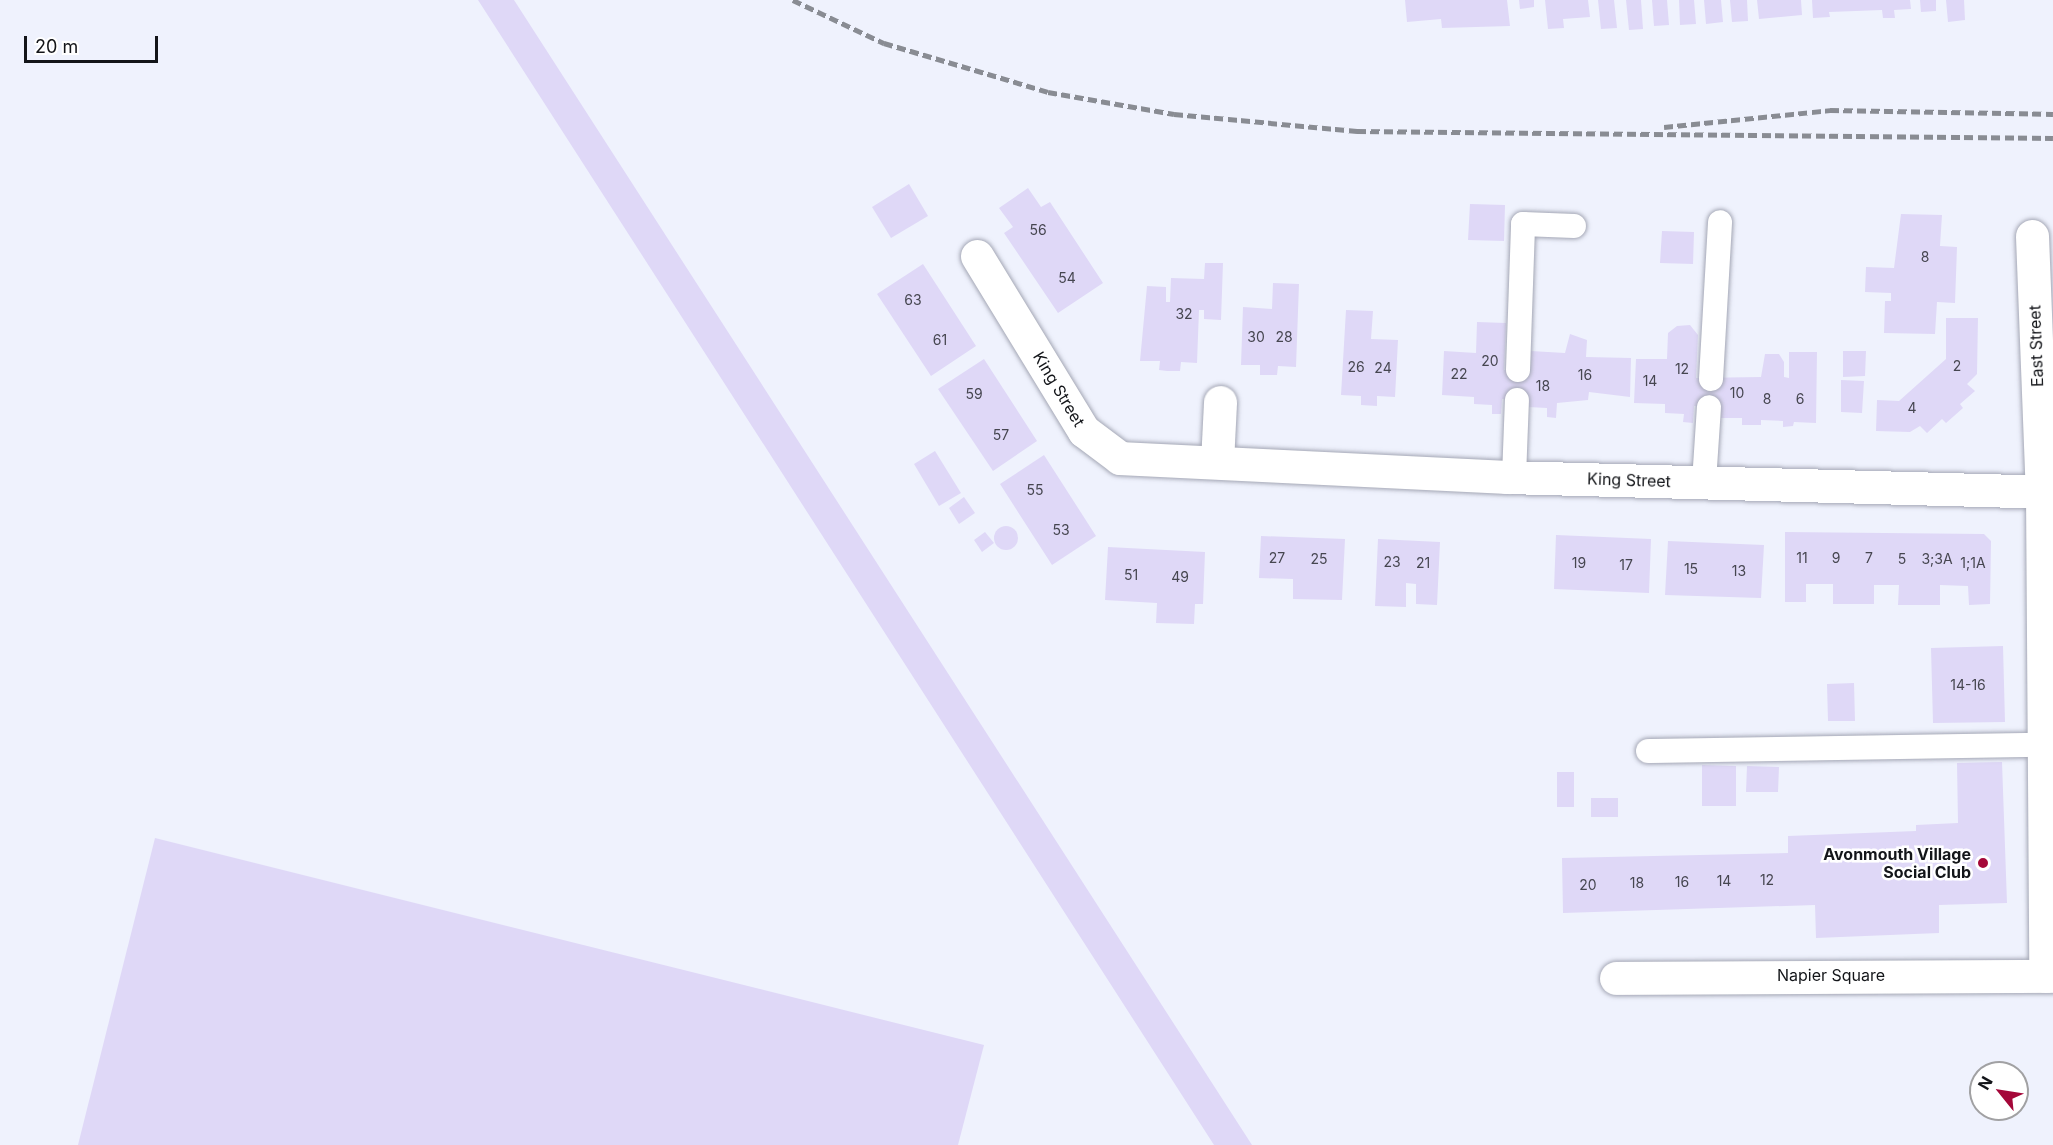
<!DOCTYPE html>
<style>
body{margin:0}
#map{position:relative;width:2053px;height:1145px;overflow:hidden;background:#eff2fd;font-family:Inter,sans-serif}
div>[style]{position:absolute}
.building>*{inset:0;background:#dfd8f7}
.round{border-radius:50%}
.roads{filter:drop-shadow(0 0 2px #a4a7b5) drop-shadow(0 0 2px #a4a7b5)}
.lane>*{height:24px;margin:-12px;padding:0 12px;transform-origin:12px;border-radius:12px;background:#fff}
.street>*{height:33px;margin:-16.5px;padding:0 16.5px;transform-origin:16.5px;border-radius:16.5px;background:#fff}
.rail>*{height:4.5px;margin-top:-2.25px;transform-origin:0;background:repeating-linear-gradient(90deg,#898c93 0 9px,transparent 0 13.5px)}
.dots>*{width:16px;height:16px;translate:-50% -50%;box-sizing:border-box;border:3px solid #fff;border-radius:50%}
span{translate:-50% -50%;white-space:nowrap;text-align:center;line-height:1.15;-webkit-text-stroke:5px #fff;paint-order:stroke}
.number-label{font-size:14px;color:#464650}
.number-label span{-webkit-text-stroke-width:0}
.street-label{font-size:16px;color:#131519}
.poi-label{font-size:16px;color:#131519;font-weight:700}
.right{translate:-100% -50%;text-align:right}
.north{position:absolute;left:1969px;top:1061px;width:60px;height:60px;box-sizing:border-box;background:#fff;border:2px solid #a1a1a3;border-radius:50%;rotate:300deg;font-size:16px;font-weight:700;line-height:24px;text-align:center;color:#131519}
.north::after{content:'';display:block;margin:auto;width:21px;height:27px;background:#a40739;clip-path:polygon(50% 0,100% 100%,50% 72%,0 100%)}
.scale{position:absolute;left:24px;top:36px;width:134px;height:27px;box-sizing:border-box;border:3px solid #131519;border-top:0;padding-left:8px;font-size:18px;line-height:21px;white-space:nowrap;color:#131519;-webkit-text-stroke:4px #fff;paint-order:stroke}
</style>
<div id="map">
<div class="building">
<div style="clip-path:polygon(478px 0,514px 0,1252px 1145px,1214px 1145px)"></div>
<div style="clip-path:polygon(1405px 0,1507px 0,1510px 26px,1442px 28px,1441px 19px,1407px 22px)"></div>
<div style="clip-path:polygon(1519px 0,1534px 0,1534px 7px,1520px 9px)"></div>
<div style="clip-path:polygon(1545px 0,1588px 0,1590px 17px,1563px 19px,1564px 28px,1548px 29px)"></div>
<div style="clip-path:polygon(1598px 0,1614px 0,1617px 28px,1601px 29px)"></div>
<div style="clip-path:polygon(1626px 0,1641px 0,1643px 29px,1629px 30px)"></div>
<div style="clip-path:polygon(1652px 0,1667px 0,1669px 25px,1654px 26px)"></div>
<div style="clip-path:polygon(1679px 0,1694px 0,1696px 24px,1680px 25px)"></div>
<div style="clip-path:polygon(1704px 0,1721px 0,1723px 22px,1706px 24px)"></div>
<div style="clip-path:polygon(1730px 0,1747px 0,1748px 21px,1732px 22px)"></div>
<div style="clip-path:polygon(1757px 0,1801px 0,1802px 15px,1759px 19px)"></div>
<div style="clip-path:polygon(1812px 0,1910px 0,1911px 9px,1894px 10px,1895px 18px,1883px 18px,1882px 10px,1829px 12px,1830px 17px,1813px 18px)"></div>
<div style="clip-path:polygon(1920px 0,1936px 0,1936px 11px,1921px 12px)"></div>
<div style="clip-path:polygon(1946px 0,1964px 0,1965px 20px,1948px 22px)"></div>
<div style="clip-path:polygon(909px 184px,928px 216px,891px 238px,872px 207px)"></div>
<div style="clip-path:polygon(1028px 188px,1041px 207px,1050px 202px,1103px 283px,1058px 313px,1004px 233px,1013px 227px,999px 208px)"></div>
<div style="clip-path:polygon(1470px 204px,1505px 205px,1504px 241px,1468px 240px)"></div>
<div style="clip-path:polygon(1901px 214px,1942px 215px,1940px 246px,1957px 247px,1955px 303px,1937px 302px,1935px 334px,1884px 333px,1885px 301px,1891px 301px,1891px 293px,1865px 292px,1866px 267px,1894px 268px)"></div>
<div style="clip-path:polygon(1662px 231px,1694px 232px,1693px 264px,1660px 263px)"></div>
<div style="clip-path:polygon(1205px 263px,1223px 263px,1221px 320px,1204px 319px,1204px 310px,1199px 310px,1197px 363px,1181px 362px,1180px 371px,1167px 371px,1159px 370px,1160px 361px,1140px 361px,1147px 286px,1166px 287px,1166px 302px,1170px 302px,1171px 278px,1204px 279px)"></div>
<div style="clip-path:polygon(923px 264px,976px 346px,931px 376px,877px 294px)"></div>
<div style="clip-path:polygon(1273px 283px,1299px 284px,1296px 367px,1278px 366px,1277px 375px,1260px 375px,1260px 365px,1241px 365px,1243px 307px,1272px 309px)"></div>
<div style="clip-path:polygon(1346px 310px,1373px 311px,1371px 339px,1398px 340px,1395px 397px,1377px 396px,1377px 406px,1361px 405px,1361px 396px,1341px 395px)"></div>
<div style="clip-path:polygon(1946px 318px,1978px 318px,1977px 374px,1967px 384px,1975px 391px,1960px 404px,1963px 408px,1954px 416px,1946px 423px,1942px 419px,1927px 433px,1920px 426px,1910px 432px,1876px 431px,1877px 400px,1899px 401px,1946px 359px)"></div>
<div style="clip-path:polygon(1477px 322px,1506px 323px,1504px 370px,1530px 371px,1531px 351px,1565px 353px,1570px 334px,1587px 340px,1586px 357px,1631px 358px,1630px 397px,1589px 392px,1588px 400px,1557px 403px,1556px 418px,1547px 417px,1547px 408px,1528px 407px,1528px 400px,1502px 399px,1501px 414px,1492px 414px,1492px 405px,1474px 404px,1474px 397px,1442px 395px,1444px 351px,1476px 353px)"></div>
<div style="clip-path:polygon(1690px 325px,1698px 335px,1696px 378px,1761px 377px,1765px 354px,1779px 354px,1784px 362px,1784px 377px,1789px 378px,1789px 352px,1817px 352px,1816px 423px,1794px 422px,1793px 426px,1783px 427px,1783px 421px,1761px 420px,1761px 425px,1742px 425px,1742px 418px,1721px 418px,1721px 407px,1694px 406px,1693px 423px,1683px 422px,1684px 414px,1665px 413px,1665px 404px,1634px 403px,1636px 359px,1667px 359px,1668px 333px,1677px 326px)"></div>
<div style="clip-path:polygon(1843px 351px,1866px 351px,1865px 376px,1843px 377px)"></div>
<div style="clip-path:polygon(984px 359px,1037px 441px,993px 471px,938px 389px)"></div>
<div style="clip-path:polygon(1841px 380px,1864px 381px,1862px 413px,1841px 412px)"></div>
<div style="clip-path:polygon(935px 451px,961px 493px,939px 506px,914px 464px)"></div>
<div style="clip-path:polygon(1044px 455px,1096px 536px,1052px 565px,1000px 484px)"></div>
<div style="clip-path:polygon(964px 497px,975px 513px,959px 524px,949px 508px)"></div>
<div class="round" style="left:994px;top:526px;width:24px;height:24px"></div>
<div style="clip-path:polygon(985px 532px,994px 543px,982px 552px,974px 540px)"></div>
<div style="clip-path:polygon(1785px 532px,1984px 534px,1991px 541px,1990px 604px,1969px 605px,1968px 586px,1940px 585px,1940px 605px,1898px 605px,1899px 585px,1874px 585px,1874px 604px,1833px 604px,1833px 584px,1806px 584px,1806px 602px,1785px 602px)"></div>
<div style="clip-path:polygon(1556px 535px,1651px 539px,1649px 593px,1554px 589px)"></div>
<div style="clip-path:polygon(1261px 536px,1345px 539px,1342px 600px,1293px 599px,1293px 579px,1259px 578px)"></div>
<div style="clip-path:polygon(1378px 539px,1440px 542px,1437px 605px,1416px 604px,1416px 584px,1406px 583px,1406px 607px,1375px 606px)"></div>
<div style="clip-path:polygon(1668px 541px,1764px 545px,1761px 598px,1665px 595px)"></div>
<div style="clip-path:polygon(1108px 547px,1205px 552px,1203px 604px,1195px 604px,1194px 624px,1156px 623px,1157px 603px,1105px 600px)"></div>
<div style="clip-path:polygon(2003px 646px,2005px 722px,1933px 723px,1931px 648px)"></div>
<div style="clip-path:polygon(1854px 683px,1855px 721px,1828px 721px,1827px 684px)"></div>
<div style="clip-path:polygon(2002px 762px,2007px 903px,1939px 905px,1939px 933px,1816px 938px,1815px 905px,1563px 913px,1562px 858px,1788px 853px,1788px 836px,1916px 831px,1916px 825px,1958px 823px,1957px 763px)"></div>
<div style="clip-path:polygon(1702px 765px,1736px 766px,1736px 806px,1702px 806px)"></div>
<div style="clip-path:polygon(1747px 766px,1779px 767px,1778px 792px,1746px 792px)"></div>
<div style="clip-path:polygon(1557px 772px,1574px 772px,1574px 807px,1557px 807px)"></div>
<div style="clip-path:polygon(1591px 798px,1618px 798px,1618px 817px,1591px 817px)"></div>
<div style="clip-path:polygon(155px 838px,984px 1045px,958px 1145px,78px 1145px)"></div>
</div>
<div class="roads">
<div class="lane">
<div style="left:1518px;top:370px;width:146px;rotate:-88deg"></div>
<div style="left:1523px;top:224px;width:51px;rotate:2.2deg"></div>
<div style="left:1711px;top:379px;width:157px;rotate:-86.7deg"></div>
<div style="left:1514px;top:477px;width:77px;rotate:-87.8deg"></div>
<div style="left:1704px;top:482px;width:75px;rotate:-86.2deg"></div>
<div style="left:1648px;top:751px;width:396px;rotate:-0.9deg"></div>
</div>
<div class="street">
<div style="left:2032px;top:236px;width:256px;rotate:87.8deg"></div>
<div style="left:2042px;top:492px;width:484px;rotate:89.6deg"></div>
<div style="left:977px;top:256px;width:205px;rotate:58.6deg"></div>
<div style="left:1084px;top:431px;width:45px;rotate:36.9deg"></div>
<div style="left:1120px;top:458px;width:387px;rotate:2.8deg"></div>
<div style="left:1507px;top:477px;width:546px;rotate:1.57deg"></div>
<div style="left:1217px;top:462px;width:60px;rotate:-87.1deg"></div>
<div style="left:1616px;top:978px;width:437px;rotate:-0.3deg"></div>
</div>
</div>
<div class="rail">
<div style="left:793px;top:0;width:101px;rotate:25.3deg"></div>
<div style="left:884px;top:43px;width:171px;rotate:16.6deg"></div>
<div style="left:1048px;top:92px;width:128px;rotate:9.9deg"></div>
<div style="left:1174px;top:114px;width:184px;rotate:5.3deg"></div>
<div style="left:1357px;top:131px;width:696px;rotate:0.58deg"></div>
<div style="left:1664px;top:127px;width:167px;rotate:-5.8deg"></div>
<div style="left:1830px;top:110px;width:223px;rotate:1deg"></div>
</div>
<div class="dots">
<div style="left:1983px;top:863px;background:#a40739"></div>
</div>
<div class="number-label">
<span style="left:1038px;top:230px">56</span>
<span style="left:1925px;top:257px">8</span>
<span style="left:1067px;top:278px">54</span>
<span style="left:913px;top:300px">63</span>
<span style="left:1184px;top:314px">32</span>
<span style="left:1256px;top:337px">30</span>
<span style="left:1284px;top:337px">28</span>
<span style="left:940px;top:340px">61</span>
<span style="left:1490px;top:361px">20</span>
<span style="left:1957px;top:366px">2</span>
<span style="left:1356px;top:367px">26</span>
<span style="left:1383px;top:368px">24</span>
<span style="left:1682px;top:369px">12</span>
<span style="left:1459px;top:374px">22</span>
<span style="left:1585px;top:375px">16</span>
<span style="left:1650px;top:381px">14</span>
<span style="left:1543px;top:386px">18</span>
<span style="left:1737px;top:393px">10</span>
<span style="left:974px;top:394px">59</span>
<span style="left:1767px;top:399px">8</span>
<span style="left:1800px;top:399px">6</span>
<span style="left:1912px;top:408px">4</span>
<span style="left:1001px;top:435px">57</span>
<span style="left:1035px;top:490px">55</span>
<span style="left:1061px;top:530px">53</span>
<span style="left:1277px;top:558px">27</span>
<span style="left:1802px;top:558px">11</span>
<span style="left:1836px;top:558px">9</span>
<span style="left:1869px;top:558px">7</span>
<span style="left:1319px;top:559px">25</span>
<span style="left:1902px;top:559px">5</span>
<span style="left:1937px;top:559px">3;3A</span>
<span style="left:1392px;top:562px">23</span>
<span style="left:1423px;top:563px">21</span>
<span style="left:1579px;top:563px">19</span>
<span style="left:1973px;top:563px">1;1A</span>
<span style="left:1626px;top:565px">17</span>
<span style="left:1691px;top:569px">15</span>
<span style="left:1739px;top:571px">13</span>
<span style="left:1131px;top:575px">51</span>
<span style="left:1180px;top:577px">49</span>
<span style="left:1968px;top:685px">14-16</span>
<span style="left:1767px;top:880px">12</span>
<span style="left:1724px;top:881px">14</span>
<span style="left:1682px;top:882px">16</span>
<span style="left:1637px;top:883px">18</span>
<span style="left:1588px;top:885px">20</span>
</div>
<div class="street-label">
<span style="left:2036px;top:346px;rotate:-92deg">East Street</span>
<span style="left:1059px;top:389px;rotate:59deg">King Street</span>
<span style="left:1629px;top:480px;rotate:2deg">King Street</span>
<span style="left:1831px;top:975px">Napier Square</span>
</div>
<div class="poi-label">
<span class="right" style="left:1971px;top:863px">Avonmouth Village<br>Social Club</span>
</div>
<div class="north">N</div>
<div class="scale">20 m</div>
</div>
